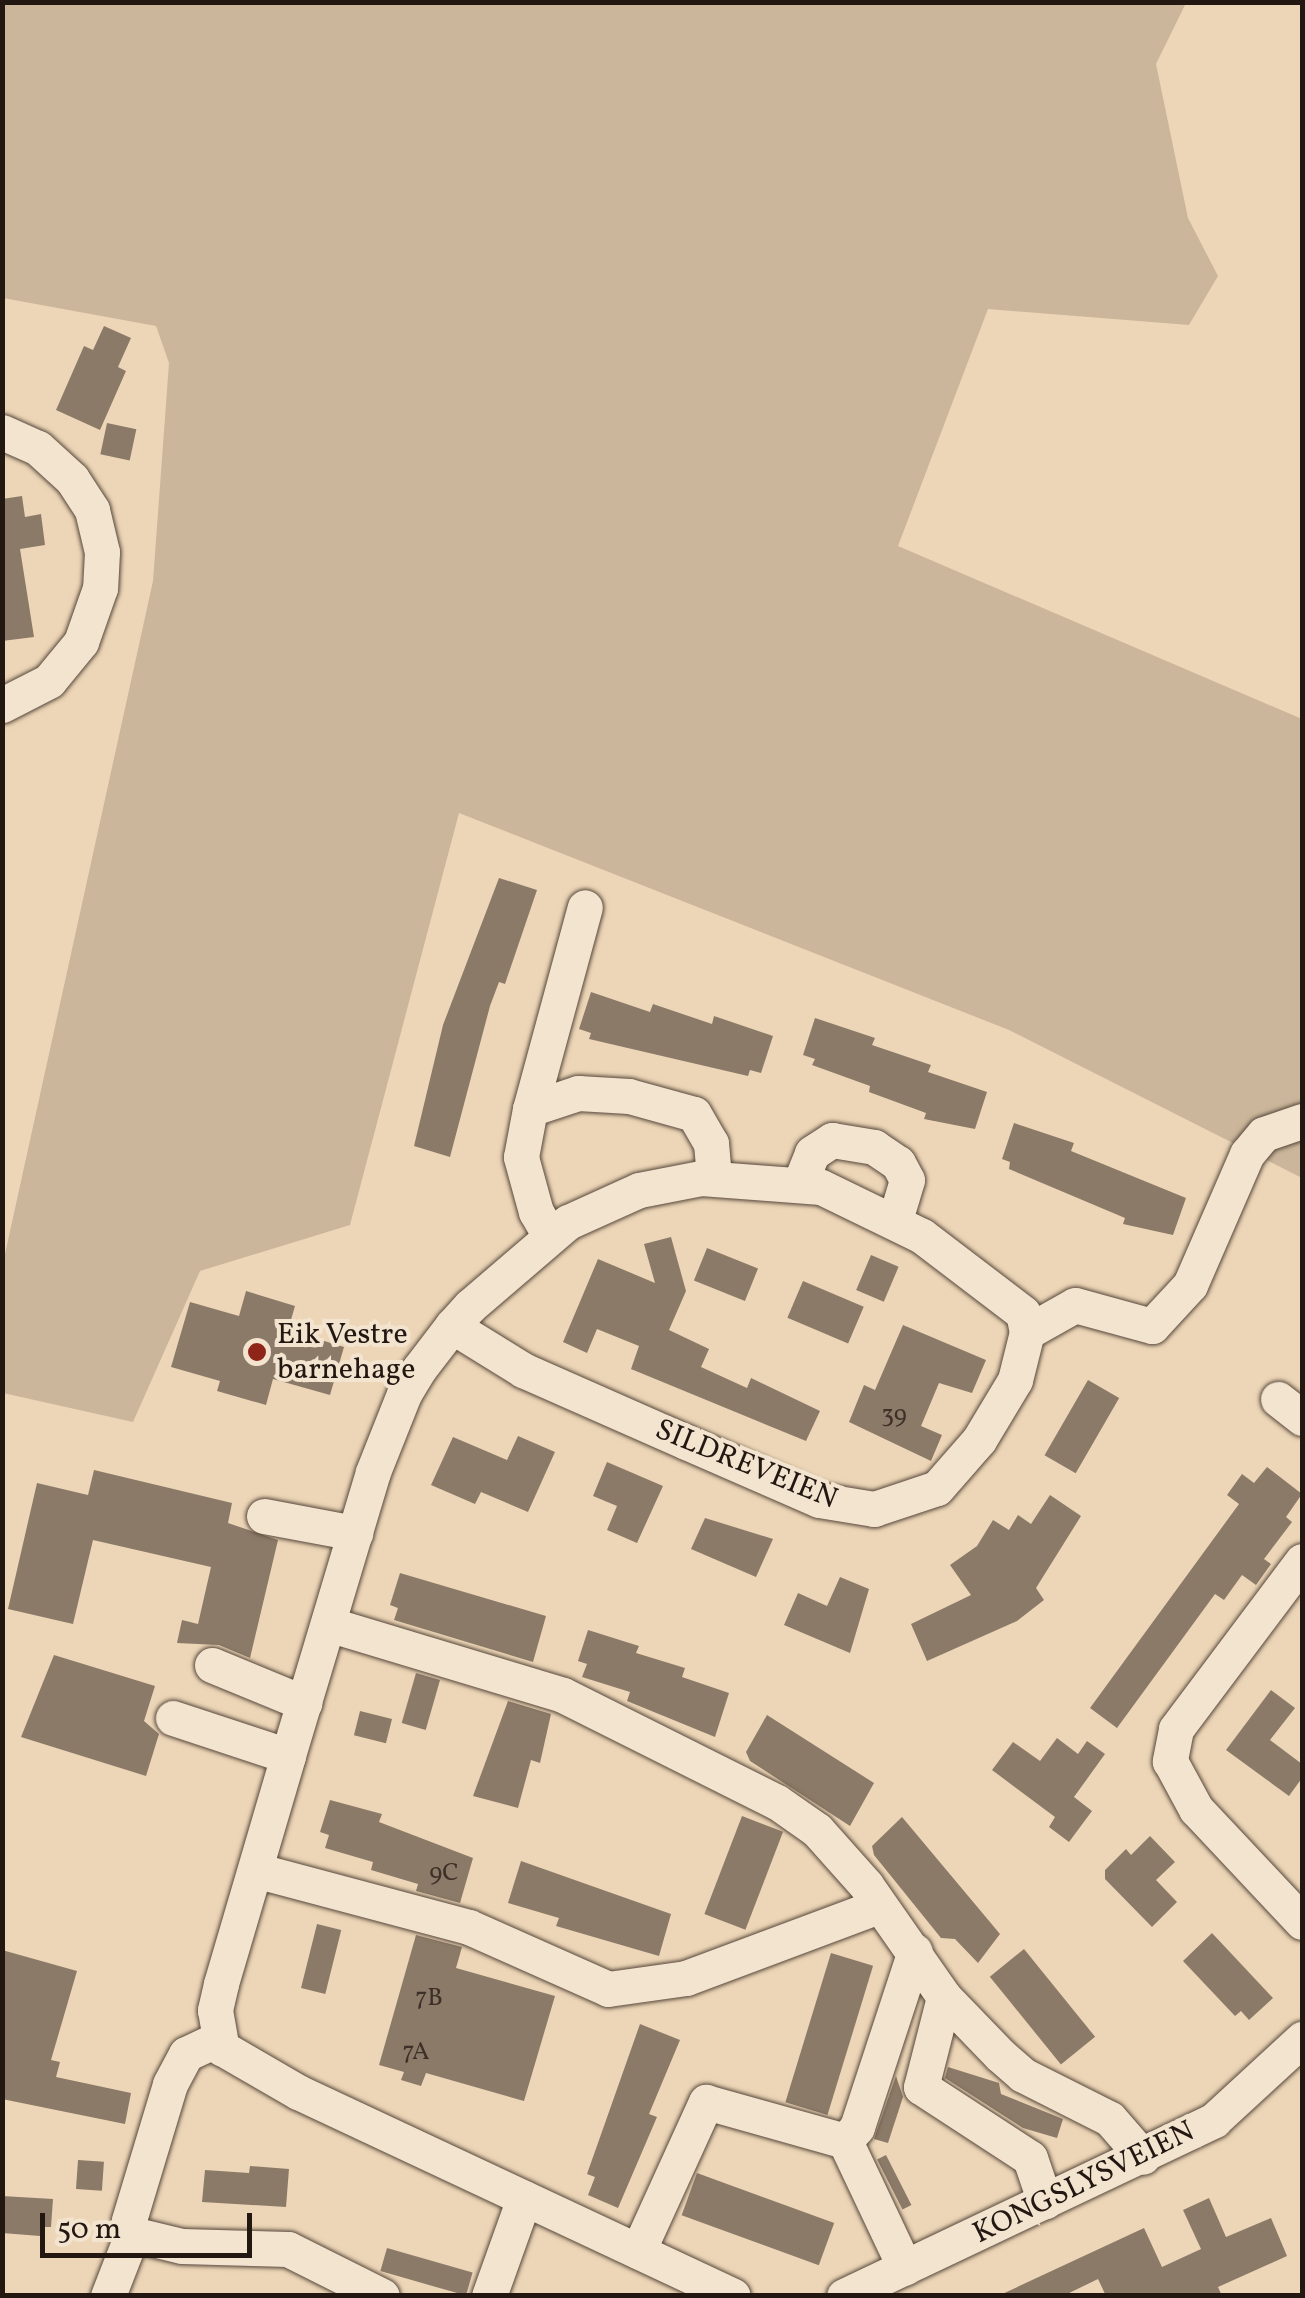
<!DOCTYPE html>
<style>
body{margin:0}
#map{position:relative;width:1305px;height:2298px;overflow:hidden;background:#edd6b7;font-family:Vollkorn,serif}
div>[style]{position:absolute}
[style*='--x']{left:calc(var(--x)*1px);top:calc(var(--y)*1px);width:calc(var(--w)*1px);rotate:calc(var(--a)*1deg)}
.green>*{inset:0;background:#cbb69b}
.building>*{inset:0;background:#8c7a68;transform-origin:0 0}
.roads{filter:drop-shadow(0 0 2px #56473b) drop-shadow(0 0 2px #56473b)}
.minor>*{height:35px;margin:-17.5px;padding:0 17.5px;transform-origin:17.5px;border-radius:17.5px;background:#f3e4d0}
.dots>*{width:28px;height:28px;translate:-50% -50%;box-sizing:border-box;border:5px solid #f3e4d0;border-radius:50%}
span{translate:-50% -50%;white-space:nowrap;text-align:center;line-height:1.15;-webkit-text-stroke:8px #f3e4d0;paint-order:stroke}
.number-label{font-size:25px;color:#3d3028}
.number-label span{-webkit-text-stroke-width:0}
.poi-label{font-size:30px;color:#231712}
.left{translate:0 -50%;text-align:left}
.street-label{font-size:30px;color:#231712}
.frame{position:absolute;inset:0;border:5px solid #231712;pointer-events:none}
.scale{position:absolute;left:40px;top:2213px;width:212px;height:45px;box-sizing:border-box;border:5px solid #231712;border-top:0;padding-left:12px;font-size:30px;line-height:35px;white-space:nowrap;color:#231712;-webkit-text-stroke:8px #f3e4d0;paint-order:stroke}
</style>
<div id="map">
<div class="green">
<i style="clip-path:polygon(3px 3px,1186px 3px,1156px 64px,1188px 218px,1218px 276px,1189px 325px,988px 309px,898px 546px,1302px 719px,1302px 1178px,1009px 1030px,459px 813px,350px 1225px,200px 1271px,133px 1422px,3px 1393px,3px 1263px,153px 581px,169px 363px,156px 326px,3px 298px)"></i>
</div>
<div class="building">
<i style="clip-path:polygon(104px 326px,131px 338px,118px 367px,126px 371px,100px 430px,56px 410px,84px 346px,93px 350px)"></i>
<i style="left:107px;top:423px;width:30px;height:32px;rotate:12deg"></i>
<i style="clip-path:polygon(22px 496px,25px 517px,41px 514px,45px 545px,20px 549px,34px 637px,2px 641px,2px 499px)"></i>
<i style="clip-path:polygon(499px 878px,537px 890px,505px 984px,499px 982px,490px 1006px,450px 1157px,414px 1146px,443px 1025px)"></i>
<i style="clip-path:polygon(591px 992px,650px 1012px,653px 1004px,712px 1024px,714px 1016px,773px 1036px,761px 1073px,750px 1070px,748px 1076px,589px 1039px,591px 1033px,579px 1029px)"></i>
<i style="clip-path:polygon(815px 1018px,875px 1038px,872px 1045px,931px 1065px,928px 1072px,987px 1092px,975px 1129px,924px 1119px,926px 1113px,869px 1092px,870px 1086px,812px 1065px,815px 1059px,803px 1055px)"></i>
<i style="clip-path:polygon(1014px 1123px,1074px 1143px,1071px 1151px,1186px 1198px,1173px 1235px,1123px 1224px,1125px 1218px,1009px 1169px,1010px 1162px,1002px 1159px)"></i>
<i style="clip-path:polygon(671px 1237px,686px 1291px,669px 1330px,709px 1349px,701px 1367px,747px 1388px,751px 1378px,820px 1411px,806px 1441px,631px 1369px,639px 1346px,597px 1329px,587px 1353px,563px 1342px,598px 1259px,655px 1283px,644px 1244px)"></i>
<i style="left:707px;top:1248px;width:55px;height:35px;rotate:22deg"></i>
<i style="left:871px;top:1255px;width:30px;height:38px;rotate:23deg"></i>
<i style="left:803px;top:1281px;width:66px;height:40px;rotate:23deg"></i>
<i style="clip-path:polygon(246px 1291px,295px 1306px,288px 1330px,344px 1347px,330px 1395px,273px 1379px,266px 1405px,217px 1391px,220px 1381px,171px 1367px,190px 1302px,239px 1316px)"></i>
<i style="clip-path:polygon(903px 1325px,986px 1360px,972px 1393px,939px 1383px,921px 1426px,942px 1435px,931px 1461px,849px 1422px,864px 1385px,875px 1390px)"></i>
<i style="left:1088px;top:1380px;width:36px;height:87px;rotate:30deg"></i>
<i style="clip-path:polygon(518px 1436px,555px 1452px,528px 1512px,481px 1492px,475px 1504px,431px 1485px,453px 1437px,507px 1460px)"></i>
<i style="clip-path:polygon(607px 1462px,663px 1486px,637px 1543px,607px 1530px,617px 1506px,593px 1496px)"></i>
<i style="clip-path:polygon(1267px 1467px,1302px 1494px,1286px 1517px,1292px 1522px,1264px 1559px,1271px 1564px,1256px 1585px,1242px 1575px,1224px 1600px,1215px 1594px,1117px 1728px,1090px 1708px,1239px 1504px,1227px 1495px,1242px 1474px,1254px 1483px)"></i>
<i style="clip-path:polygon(94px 1470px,232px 1503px,228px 1523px,278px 1540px,250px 1658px,219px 1645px,177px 1643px,182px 1620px,198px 1624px,211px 1567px,93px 1540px,73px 1624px,8px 1609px,37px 1483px,88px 1495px)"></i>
<i style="clip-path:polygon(1050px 1495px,1081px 1516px,1036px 1588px,1044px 1600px,1017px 1621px,927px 1661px,911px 1624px,971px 1595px,950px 1565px,977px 1546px,993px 1520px,1009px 1530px,1018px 1515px,1031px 1524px)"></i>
<i style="clip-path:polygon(705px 1518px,773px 1539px,756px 1577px,691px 1549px)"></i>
<i style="clip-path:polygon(400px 1573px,546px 1616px,533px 1662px,394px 1620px,398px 1608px,390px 1605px)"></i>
<i style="clip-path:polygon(840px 1577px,869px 1589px,850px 1653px,784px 1625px,798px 1593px,827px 1606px)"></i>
<i style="clip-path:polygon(588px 1630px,639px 1646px,636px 1653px,685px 1668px,682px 1677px,729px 1693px,715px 1737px,627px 1701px,630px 1692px,582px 1677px,587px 1664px,578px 1661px)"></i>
<i style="clip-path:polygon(54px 1655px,155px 1686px,144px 1721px,159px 1734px,146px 1776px,21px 1737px)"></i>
<i style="left:416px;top:1673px;width:25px;height:52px;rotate:16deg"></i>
<i style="clip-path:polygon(1271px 1690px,1295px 1708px,1270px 1740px,1302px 1764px,1302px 1778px,1289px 1796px,1226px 1750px)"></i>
<i style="clip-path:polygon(508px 1701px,551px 1714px,540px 1763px,531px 1760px,518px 1808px,473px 1796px)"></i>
<i style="left:360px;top:1711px;width:33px;height:25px;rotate:14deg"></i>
<i style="clip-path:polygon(767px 1715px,874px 1783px,850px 1826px,750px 1761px,746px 1752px)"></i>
<i style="clip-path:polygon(1057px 1738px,1078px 1754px,1087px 1741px,1105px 1754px,1074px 1797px,1092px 1811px,1069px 1842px,1049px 1827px,1055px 1817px,992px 1770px,1013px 1742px,1040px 1761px)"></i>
<i style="clip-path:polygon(330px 1800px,382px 1814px,379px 1822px,473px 1858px,460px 1903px,416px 1891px,418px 1884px,371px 1870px,373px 1862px,325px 1848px,329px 1835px,320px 1832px)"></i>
<i style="left:742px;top:1816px;width:44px;height:105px;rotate:21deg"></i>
<i style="clip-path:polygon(902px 1817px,1000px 1934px,978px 1963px,955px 1939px,941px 1938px,874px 1855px,872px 1846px)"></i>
<i style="clip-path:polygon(1150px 1836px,1175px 1862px,1156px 1880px,1177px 1902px,1152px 1927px,1105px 1879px,1105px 1870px,1126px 1849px,1131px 1855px)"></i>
<i style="clip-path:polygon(521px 1861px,671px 1914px,659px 1956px,556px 1926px,559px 1918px,508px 1903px)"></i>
<i style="left:317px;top:1924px;width:25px;height:66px;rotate:14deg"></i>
<i style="clip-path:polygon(1212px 1933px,1273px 1998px,1249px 2020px,1241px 2011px,1235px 2016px,1183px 1961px)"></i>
<i style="clip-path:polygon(416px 1935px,462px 1947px,456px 1968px,555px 1996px,524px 2101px,426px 2073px,421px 2086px,401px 2080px,404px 2072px,379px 2065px)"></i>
<i style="left:1024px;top:1949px;width:113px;height:44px;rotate:51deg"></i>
<i style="clip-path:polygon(2px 1950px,77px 1971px,51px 2060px,60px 2062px,56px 2077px,131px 2093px,125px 2124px,2px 2099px)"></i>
<i style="left:831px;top:1953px;width:44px;height:156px;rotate:17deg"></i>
<i style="clip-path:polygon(640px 2024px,680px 2040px,649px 2114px,657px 2117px,618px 2208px,588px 2195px,595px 2177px,587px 2174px)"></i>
<i style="clip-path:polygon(948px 2067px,999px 2083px,1001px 2094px,1063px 2119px,1057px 2138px,1023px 2128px,945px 2078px)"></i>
<i style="clip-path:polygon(896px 2076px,903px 2097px,888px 2143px,874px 2139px)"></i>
<i style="left:886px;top:2155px;width:56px;height:10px;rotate:63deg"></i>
<i style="left:78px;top:2160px;width:26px;height:29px;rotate:4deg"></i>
<i style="clip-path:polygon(250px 2166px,289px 2169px,286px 2207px,202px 2202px,205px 2170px,249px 2173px)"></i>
<i style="left:697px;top:2173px;width:146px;height:45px;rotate:20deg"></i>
<i style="clip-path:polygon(2px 2196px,53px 2199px,51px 2227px,41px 2227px,40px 2236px,2px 2233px)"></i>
<i style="clip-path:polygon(1209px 2198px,1226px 2237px,1271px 2218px,1287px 2256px,1218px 2287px,1222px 2296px,1106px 2296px,1098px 2279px,1063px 2296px,998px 2296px,1144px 2228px,1162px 2267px,1201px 2249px,1183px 2210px)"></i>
<i style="left:387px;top:2248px;width:89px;height:24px;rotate:16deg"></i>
</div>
<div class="roads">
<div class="minor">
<i style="--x:2;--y:432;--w:39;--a:24"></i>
<i style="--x:38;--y:448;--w:46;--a:42.4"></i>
<i style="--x:72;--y:479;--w:37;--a:57"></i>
<i style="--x:92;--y:510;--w:43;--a:76.6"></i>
<i style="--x:102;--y:552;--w:36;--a:93"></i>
<i style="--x:100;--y:588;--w:57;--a:109.4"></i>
<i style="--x:81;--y:642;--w:50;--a:129.4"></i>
<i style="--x:49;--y:681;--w:53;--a:152.9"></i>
<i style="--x:530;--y:1109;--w:209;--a:-74.8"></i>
<i style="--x:800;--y:1183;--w:32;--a:-68"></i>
<i style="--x:812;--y:1153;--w:24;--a:-33"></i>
<i style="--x:832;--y:1140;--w:43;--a:9.5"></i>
<i style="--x:874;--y:1147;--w:29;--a:34"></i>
<i style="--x:898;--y:1163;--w:19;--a:62"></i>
<i style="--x:907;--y:1180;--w:42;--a:106.7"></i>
<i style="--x:550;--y:1236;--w:28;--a:-120"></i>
<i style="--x:536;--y:1212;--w:57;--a:-105.3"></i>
<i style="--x:521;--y:1157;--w:49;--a:-79.4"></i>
<i style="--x:530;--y:1109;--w:51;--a:-18.4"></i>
<i style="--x:578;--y:1093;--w:51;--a:3.4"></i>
<i style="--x:629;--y:1096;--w:67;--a:15.5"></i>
<i style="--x:694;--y:1114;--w:34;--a:60"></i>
<i style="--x:711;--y:1143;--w:34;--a:85"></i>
<i style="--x:452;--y:1326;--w:84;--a:31.8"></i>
<i style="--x:523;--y:1370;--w:178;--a:23.8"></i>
<i style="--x:686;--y:1442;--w:145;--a:23.6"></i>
<i style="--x:819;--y:1500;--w:56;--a:9.3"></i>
<i style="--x:874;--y:1509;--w:66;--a:-18.4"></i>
<i style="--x:937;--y:1488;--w:64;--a:-48.8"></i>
<i style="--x:979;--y:1440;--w:70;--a:-59"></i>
<i style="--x:1015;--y:1380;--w:49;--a:-76"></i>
<i style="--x:1027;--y:1332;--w:19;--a:-102"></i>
<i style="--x:1023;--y:1313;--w:127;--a:-142.7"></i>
<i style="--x:922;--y:1236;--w:112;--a:-154.1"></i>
<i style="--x:821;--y:1187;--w:120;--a:-175.7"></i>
<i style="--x:701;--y:1178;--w:63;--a:169"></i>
<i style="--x:639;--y:1190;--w:78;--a:155.7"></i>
<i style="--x:568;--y:1222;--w:129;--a:139.4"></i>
<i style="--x:470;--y:1306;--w:27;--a:132"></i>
<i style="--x:452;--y:1326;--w:54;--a:127.5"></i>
<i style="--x:419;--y:1369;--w:29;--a:121"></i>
<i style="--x:404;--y:1394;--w:84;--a:111.7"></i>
<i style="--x:373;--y:1472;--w:296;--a:106.7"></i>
<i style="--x:288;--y:1756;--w:238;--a:106.4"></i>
<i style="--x:221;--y:1984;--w:27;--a:103"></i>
<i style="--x:215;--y:2010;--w:39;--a:80"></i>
<i style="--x:222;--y:2048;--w:88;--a:30.1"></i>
<i style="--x:298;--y:2092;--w:480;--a:25.1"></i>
<i style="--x:1027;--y:1332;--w:55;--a:-29.4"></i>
<i style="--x:1075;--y:1305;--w:80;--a:15.3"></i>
<i style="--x:1152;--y:1326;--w:56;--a:-47.2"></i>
<i style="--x:1190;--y:1285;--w:143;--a:-66.5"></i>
<i style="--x:1247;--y:1154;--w:26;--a:-50"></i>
<i style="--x:1264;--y:1134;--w:40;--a:-18.9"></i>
<i style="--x:1278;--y:1399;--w:31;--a:38"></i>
<i style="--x:264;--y:1516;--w:93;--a:10.6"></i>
<i style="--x:1302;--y:1561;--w:210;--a:126.9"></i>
<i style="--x:1176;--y:1729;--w:33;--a:101"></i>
<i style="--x:1170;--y:1761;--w:55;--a:61.6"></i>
<i style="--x:1196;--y:1809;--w:155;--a:46.8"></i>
<i style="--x:328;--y:1624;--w:245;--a:16.8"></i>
<i style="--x:563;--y:1695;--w:239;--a:26.6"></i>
<i style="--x:777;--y:1802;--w:49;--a:35"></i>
<i style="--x:817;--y:1830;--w:74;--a:48.3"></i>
<i style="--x:866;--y:1885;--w:136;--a:55.1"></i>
<i style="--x:944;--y:1997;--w:81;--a:46"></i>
<i style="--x:1000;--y:2055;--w:30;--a:41"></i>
<i style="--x:1023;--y:2075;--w:97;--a:26.8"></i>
<i style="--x:1110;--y:2119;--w:50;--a:49"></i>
<i style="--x:212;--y:1665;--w:100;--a:22.4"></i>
<i style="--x:173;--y:1718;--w:121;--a:18.3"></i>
<i style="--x:255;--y:1870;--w:221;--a:14.9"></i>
<i style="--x:469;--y:1927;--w:152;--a:24"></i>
<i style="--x:608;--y:1989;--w:79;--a:-8"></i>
<i style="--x:686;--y:1978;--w:206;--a:-20.5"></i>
<i style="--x:944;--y:1997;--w:93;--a:104.3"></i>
<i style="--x:921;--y:2087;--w:130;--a:33.1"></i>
<i style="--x:1030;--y:2158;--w:46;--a:71.2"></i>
<i style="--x:845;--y:2141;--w:140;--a:64.7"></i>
<i style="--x:132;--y:2234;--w:51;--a:13.5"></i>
<i style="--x:182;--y:2246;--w:106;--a:1.6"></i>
<i style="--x:288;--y:2249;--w:105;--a:26.6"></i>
<i style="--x:638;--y:2251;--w:164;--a:-65.5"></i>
<i style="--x:706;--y:2102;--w:144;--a:15.7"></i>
<i style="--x:845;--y:2141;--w:18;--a:-49"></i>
<i style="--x:857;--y:2127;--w:185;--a:-71.8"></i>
<i style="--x:108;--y:2296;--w:66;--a:-68.8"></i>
<i style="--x:132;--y:2234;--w:14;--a:-102"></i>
<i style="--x:129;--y:2220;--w:142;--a:-73.2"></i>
<i style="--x:170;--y:2084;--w:34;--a:-62"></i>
<i style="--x:186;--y:2054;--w:35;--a:-25"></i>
<i style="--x:489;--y:2296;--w:104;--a:-70.3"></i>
<i style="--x:844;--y:2296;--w:410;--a:-25.4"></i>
<i style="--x:1214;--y:2120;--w:120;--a:-42.6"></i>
</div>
</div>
<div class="dots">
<i style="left:257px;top:1352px;background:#8f2418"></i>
</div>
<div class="number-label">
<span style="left:894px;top:1416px">39</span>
<span style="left:444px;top:1874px">9C</span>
<span style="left:429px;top:1999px">7B</span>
<span style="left:416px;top:2053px">7A</span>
</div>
<div class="poi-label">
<span class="left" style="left:277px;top:1352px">Eik Vestre<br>barnehage</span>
</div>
<div class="street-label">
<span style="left:746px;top:1465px;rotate:22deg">SILDREVEIEN</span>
<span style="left:1084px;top:2183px;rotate:-26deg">KONGSLYSVEIEN</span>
</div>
<div class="frame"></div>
<div class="scale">50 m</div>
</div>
